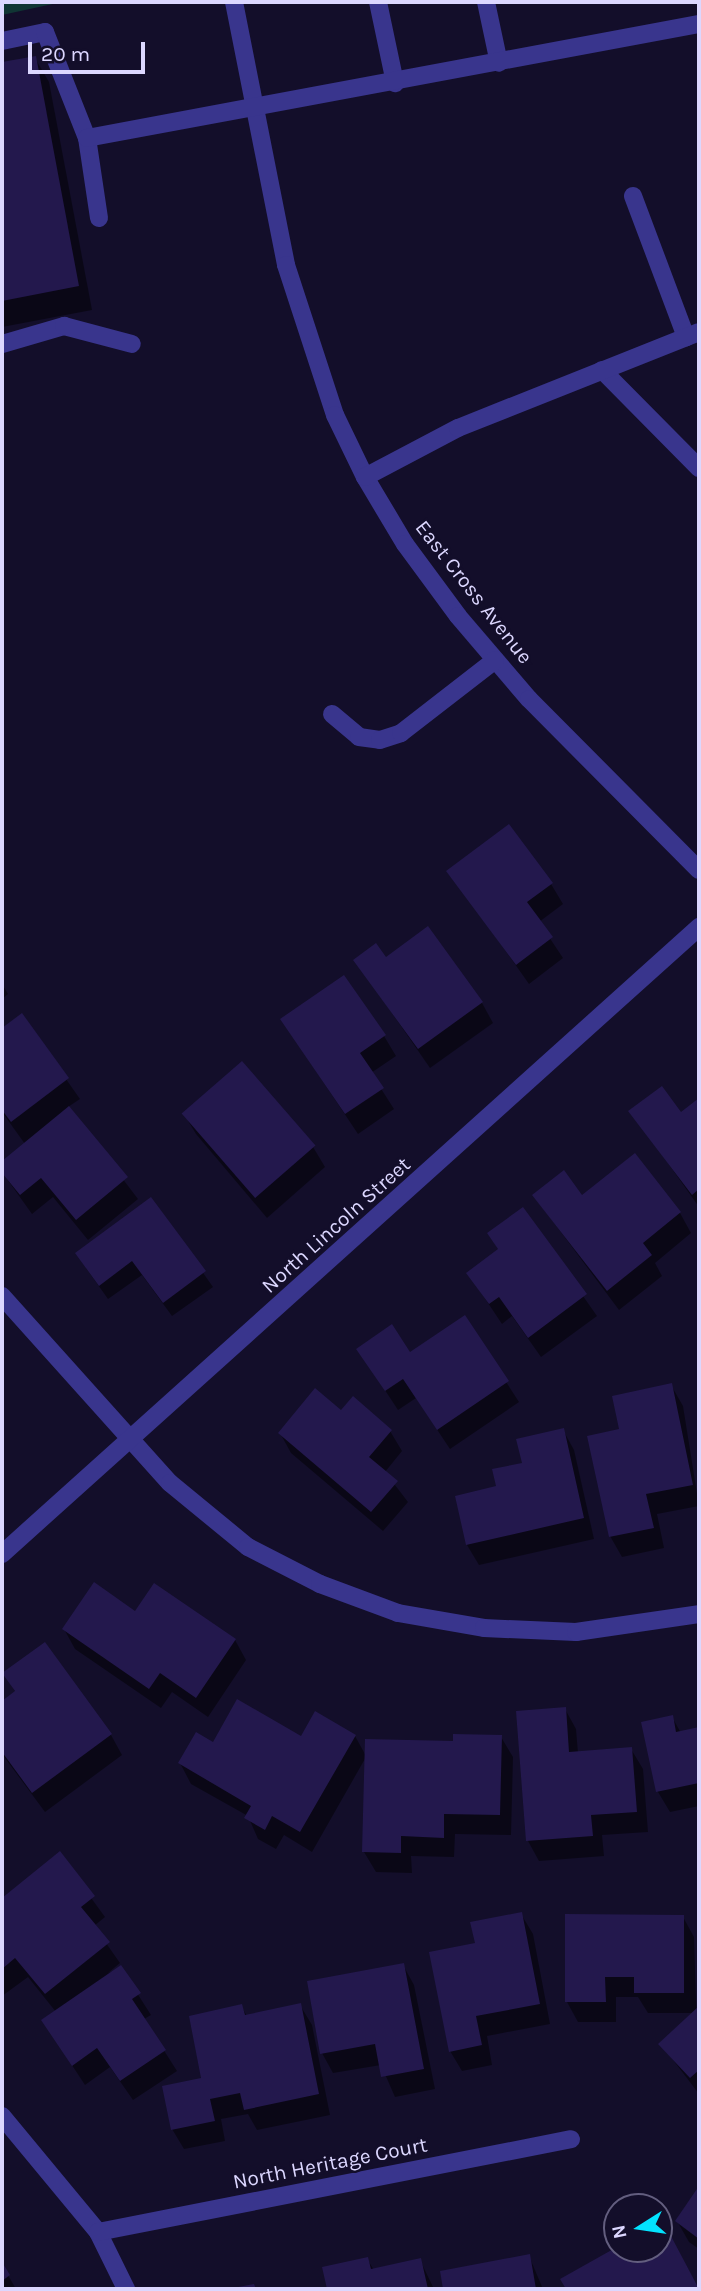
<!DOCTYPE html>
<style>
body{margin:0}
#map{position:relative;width:701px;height:2291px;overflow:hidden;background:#130e2a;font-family:Karla,sans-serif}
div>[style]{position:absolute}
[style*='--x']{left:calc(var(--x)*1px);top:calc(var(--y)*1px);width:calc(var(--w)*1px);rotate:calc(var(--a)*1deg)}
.green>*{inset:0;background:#103534}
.shadow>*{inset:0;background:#0007}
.building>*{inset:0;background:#23184d;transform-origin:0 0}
.minor>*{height:18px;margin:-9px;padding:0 9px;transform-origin:9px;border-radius:9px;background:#39358d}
span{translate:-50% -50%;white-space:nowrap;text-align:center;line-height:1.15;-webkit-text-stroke:5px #130e2a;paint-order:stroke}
.street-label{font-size:21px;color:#dcd7ff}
.frame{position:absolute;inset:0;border:4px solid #dcd7ff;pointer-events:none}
.north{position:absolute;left:603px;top:2193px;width:70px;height:70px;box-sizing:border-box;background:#130e2a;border:2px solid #635e7f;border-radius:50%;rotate:258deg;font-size:19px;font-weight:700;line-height:28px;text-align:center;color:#dcd7ff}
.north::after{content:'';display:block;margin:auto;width:24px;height:32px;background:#03e3ff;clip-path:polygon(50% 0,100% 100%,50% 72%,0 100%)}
.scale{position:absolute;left:28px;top:42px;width:117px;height:32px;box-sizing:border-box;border:4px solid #dcd7ff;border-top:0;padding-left:9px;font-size:21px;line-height:24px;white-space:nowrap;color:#dcd7ff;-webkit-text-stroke:5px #130e2a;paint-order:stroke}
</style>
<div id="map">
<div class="green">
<i style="clip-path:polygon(2px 2px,62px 2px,2px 15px)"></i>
</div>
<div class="shadow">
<i style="clip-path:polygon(35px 58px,49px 82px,92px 310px,2px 327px,2px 64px)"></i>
<i style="clip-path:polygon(449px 871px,551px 884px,563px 904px,539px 922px,563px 958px,529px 984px)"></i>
<i style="clip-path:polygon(386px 959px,482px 1003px,493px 1023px,430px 1068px,356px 961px)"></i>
<i style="clip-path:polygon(2px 984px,8px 994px,2px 999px)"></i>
<i style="clip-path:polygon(21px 1015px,80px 1099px,68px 1107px,138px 1199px,88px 1240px,53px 1197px,32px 1214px,2px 1172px,2px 1163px,25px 1144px,2px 1112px,2px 1030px)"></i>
<i style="clip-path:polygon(282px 1020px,384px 1036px,396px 1056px,371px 1073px,394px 1109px,358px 1134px)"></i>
<i style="clip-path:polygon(699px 1101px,699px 1207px,631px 1111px,681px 1114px)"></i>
<i style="clip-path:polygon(184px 1114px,313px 1147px,325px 1167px,267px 1218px,196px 1134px)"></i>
<i style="clip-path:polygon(534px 1196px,582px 1197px,680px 1213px,691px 1233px,655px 1263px,662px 1276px,619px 1310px)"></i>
<i style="clip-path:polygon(151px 1199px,213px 1287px,172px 1316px,142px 1275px,108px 1299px,86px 1268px)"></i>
<i style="clip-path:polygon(522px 1209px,597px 1316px,541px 1357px,512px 1316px,502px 1324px,468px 1273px,499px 1250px,489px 1234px)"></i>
<i style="clip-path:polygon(464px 1317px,519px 1402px,450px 1449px,416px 1398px,398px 1410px,358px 1349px,409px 1354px)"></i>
<i style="clip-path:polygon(671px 1385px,683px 1406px,699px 1506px,657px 1514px,664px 1548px,622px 1557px,610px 1536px,621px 1431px)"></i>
<i style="clip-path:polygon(341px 1413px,390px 1431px,402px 1451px,385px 1472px,408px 1502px,383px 1531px,291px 1453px,280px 1433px)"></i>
<i style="clip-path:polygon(563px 1430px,574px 1450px,594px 1539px,479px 1565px,467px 1545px,498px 1487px)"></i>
<i style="clip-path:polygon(136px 1613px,235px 1640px,246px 1660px,208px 1717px,172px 1692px,161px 1708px,75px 1649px,64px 1629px)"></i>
<i style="clip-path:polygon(5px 1674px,111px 1735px,122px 1755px,45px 1812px,2px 1754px,2px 1703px,16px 1693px)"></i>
<i style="clip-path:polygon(565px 1709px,576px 1729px,578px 1753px,631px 1749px,643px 1769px,648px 1832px,602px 1835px,604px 1856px,539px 1861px,528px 1841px)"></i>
<i style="clip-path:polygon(672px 1717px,681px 1733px,699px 1729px,699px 1806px,670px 1812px,658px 1792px,643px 1724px)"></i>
<i style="clip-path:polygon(355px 1736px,366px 1756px,501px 1737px,513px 1757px,511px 1835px,455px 1834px,454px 1857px,411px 1856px,412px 1873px,376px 1872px,364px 1852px,366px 1757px,312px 1852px,284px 1835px,276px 1849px,258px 1839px,248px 1816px,191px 1784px,180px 1763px,214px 1745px)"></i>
<i style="clip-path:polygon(59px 1854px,105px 1917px,94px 1926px,120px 1963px,108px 1973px,121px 1968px,151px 2015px,144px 2019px,177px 2071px,133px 2100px,110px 2067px,85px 2085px,43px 2021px,56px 2012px,28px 1977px,2px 1996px,2px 1900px)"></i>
<i style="clip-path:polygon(521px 1914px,533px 1934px,550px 2024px,487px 2036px,492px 2065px,462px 2071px,450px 2051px,477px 1944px)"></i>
<i style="clip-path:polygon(683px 1917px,694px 1937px,699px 2094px,661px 2044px,694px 2013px,648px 2013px,638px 1997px,616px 1997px,616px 2022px,578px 2022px,567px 2002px)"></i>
<i style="clip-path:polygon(403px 1965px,414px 1985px,435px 2089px,395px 2097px,381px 2065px,333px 2073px,322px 2053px)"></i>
<i style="clip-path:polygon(300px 2005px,312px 2025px,330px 2115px,257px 2130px,248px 2114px,221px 2119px,225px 2141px,184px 2149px,172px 2129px,241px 2006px,247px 2016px)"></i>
<i style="clip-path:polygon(699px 2189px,699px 2249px,689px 2242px,677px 2221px)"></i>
<i style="clip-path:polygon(663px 2224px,699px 2289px,568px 2289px,563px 2280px,659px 2249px)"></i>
<i style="clip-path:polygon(529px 2256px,543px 2289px,445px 2289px,442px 2272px)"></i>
<i style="clip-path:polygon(367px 2259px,374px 2270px,420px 2260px,434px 2289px,329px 2289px,324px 2268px)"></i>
<i style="clip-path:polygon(2px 2265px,16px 2289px,2px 2289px)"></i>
</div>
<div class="building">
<i style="clip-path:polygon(36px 56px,79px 286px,2px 301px,2px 62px)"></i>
<i style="clip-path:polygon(509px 824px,553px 883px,527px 902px,553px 937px,516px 965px,446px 871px)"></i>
<i style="clip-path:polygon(428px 926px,483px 1002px,418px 1049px,353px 960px,376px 943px,386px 957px)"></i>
<i style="clip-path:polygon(344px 975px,386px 1035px,360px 1053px,384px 1088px,345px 1114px,280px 1019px)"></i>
<i style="clip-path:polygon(22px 1013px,69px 1078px,11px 1122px,2px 1110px,2px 1028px)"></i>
<i style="left:242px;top:1061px;width:112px;height:80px;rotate:49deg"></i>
<i style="clip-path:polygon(662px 1086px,681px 1112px,699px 1098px,699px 1189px,692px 1195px,628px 1111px)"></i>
<i style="clip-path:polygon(69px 1106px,128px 1177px,76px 1220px,41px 1178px,20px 1195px,2px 1173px,2px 1161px)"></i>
<i style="clip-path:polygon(635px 1153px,681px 1212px,643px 1243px,652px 1255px,607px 1291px,532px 1195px,564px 1170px,582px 1195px)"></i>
<i style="clip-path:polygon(151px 1197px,206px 1271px,163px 1303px,132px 1261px,99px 1286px,75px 1253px)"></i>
<i style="clip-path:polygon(523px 1207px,587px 1294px,528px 1338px,499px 1297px,489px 1304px,466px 1273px,498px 1249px,487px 1233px)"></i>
<i style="clip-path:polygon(465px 1315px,509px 1381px,437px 1430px,403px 1379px,385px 1391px,356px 1349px,392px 1324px,410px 1352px)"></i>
<i style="clip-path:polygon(672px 1383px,693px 1485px,646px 1494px,654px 1528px,609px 1537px,587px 1436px,619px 1429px,612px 1396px)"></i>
<i style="clip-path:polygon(315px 1388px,341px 1410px,353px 1396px,392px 1430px,369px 1457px,398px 1481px,371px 1512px,278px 1433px)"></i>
<i style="clip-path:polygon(564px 1428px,584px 1518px,466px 1545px,455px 1496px,496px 1486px,492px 1469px,522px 1463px,516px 1439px)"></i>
<i style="clip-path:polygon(94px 1582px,135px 1611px,154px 1583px,236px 1639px,196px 1698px,160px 1673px,149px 1689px,62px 1629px)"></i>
<i style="clip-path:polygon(45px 1642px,112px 1734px,32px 1793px,2px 1752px,2px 1701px,15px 1691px,2px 1673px)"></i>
<i style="clip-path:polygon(237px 1699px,301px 1736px,315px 1711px,356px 1735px,300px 1832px,272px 1816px,265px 1830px,244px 1818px,251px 1806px,178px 1763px,196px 1732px,213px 1742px)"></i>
<i style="clip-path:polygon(566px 1707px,569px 1752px,632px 1747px,637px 1812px,591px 1815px,593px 1836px,526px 1841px,516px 1711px)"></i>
<i style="clip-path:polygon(673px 1715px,676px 1732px,699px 1727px,699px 1783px,656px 1792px,641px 1722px)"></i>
<i style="clip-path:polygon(453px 1734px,502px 1735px,500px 1815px,444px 1814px,444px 1838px,401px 1836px,401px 1853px,362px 1852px,365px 1739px,453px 1741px)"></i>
<i style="clip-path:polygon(60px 1851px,95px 1896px,81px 1907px,110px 1942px,45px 1994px,15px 1958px,2px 1969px,2px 1898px)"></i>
<i style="clip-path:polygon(522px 1912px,540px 2004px,476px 2016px,482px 2045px,449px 2052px,429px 1952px,475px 1943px,470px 1922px)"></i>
<i style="clip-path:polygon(565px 1914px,684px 1915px,684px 1993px,634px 1993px,634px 1977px,605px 1977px,606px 2002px,565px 2002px)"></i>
<i style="clip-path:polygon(404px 1963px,424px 2069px,381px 2077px,375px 2044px,320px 2054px,307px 1981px)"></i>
<i style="clip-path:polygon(121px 1965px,141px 1993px,132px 1999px,166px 2050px,120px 2081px,97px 2048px,72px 2066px,41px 2020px)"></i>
<i style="clip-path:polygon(301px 2003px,319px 2094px,244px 2110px,240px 2093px,210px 2099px,215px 2121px,171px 2130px,162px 2086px,201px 2078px,189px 2016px,242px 2004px,245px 2015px)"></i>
<i style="clip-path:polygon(699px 2006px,699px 2070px,690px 2078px,658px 2044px)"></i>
<i style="clip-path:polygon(699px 2186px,699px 2239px,675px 2221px)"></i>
<i style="clip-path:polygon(663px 2221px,699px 2289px,566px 2289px,560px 2279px,617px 2247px,659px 2249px,659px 2224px)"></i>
<i style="clip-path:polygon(530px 2254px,536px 2289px,443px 2289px,440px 2271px)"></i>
<i style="clip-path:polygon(368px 2257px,371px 2269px,421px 2258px,428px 2289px,327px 2289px,322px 2267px)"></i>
<i style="clip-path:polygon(2px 2262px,10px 2275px,2px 2281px)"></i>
<i style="clip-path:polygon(254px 2284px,256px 2289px,233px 2289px,233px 2288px)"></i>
</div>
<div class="minor">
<i style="--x:234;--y:2;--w:268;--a:78.8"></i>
<i style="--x:286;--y:265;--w:158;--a:71.9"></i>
<i style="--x:335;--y:415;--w:69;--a:64.2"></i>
<i style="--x:365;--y:477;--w:78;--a:59.2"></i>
<i style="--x:405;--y:544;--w:89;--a:53.6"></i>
<i style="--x:458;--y:616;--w:109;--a:49.5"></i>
<i style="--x:529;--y:699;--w:241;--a:45.2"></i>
<i style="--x:378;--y:2;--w:83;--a:78.1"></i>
<i style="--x:486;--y:2;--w:62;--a:78"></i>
<i style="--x:2;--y:41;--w:44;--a:-11.8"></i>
<i style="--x:45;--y:32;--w:114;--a:68.4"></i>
<i style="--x:633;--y:196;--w:151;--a:69.4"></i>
<i style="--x:99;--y:218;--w:81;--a:-98.5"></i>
<i style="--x:87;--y:138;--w:623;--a:-10.55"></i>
<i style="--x:2;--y:344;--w:65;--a:-16.2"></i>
<i style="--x:64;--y:326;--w:70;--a:14.8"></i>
<i style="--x:602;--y:370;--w:138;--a:45.3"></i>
<i style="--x:365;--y:477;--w:105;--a:-27.8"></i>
<i style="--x:458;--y:428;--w:259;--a:-21.7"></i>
<i style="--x:332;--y:714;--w:35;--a:40"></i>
<i style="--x:359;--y:737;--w:21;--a:8"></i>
<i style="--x:380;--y:740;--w:22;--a:-18"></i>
<i style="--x:401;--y:733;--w:119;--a:-37.8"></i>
<i style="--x:2;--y:1296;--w:251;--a:48.1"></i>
<i style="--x:170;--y:1483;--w:101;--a:39.4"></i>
<i style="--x:248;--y:1547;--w:81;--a:27.2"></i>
<i style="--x:320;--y:1584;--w:83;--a:20.4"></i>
<i style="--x:398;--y:1613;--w:87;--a:9.9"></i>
<i style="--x:484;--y:1628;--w:92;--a:2.5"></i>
<i style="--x:576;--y:1632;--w:124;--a:-8.3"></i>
<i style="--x:2;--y:1554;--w:938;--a:-41.97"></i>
<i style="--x:2;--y:2116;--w:151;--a:50.4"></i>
<i style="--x:98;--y:2232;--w:64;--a:63.8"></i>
<i style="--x:98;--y:2232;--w:482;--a:-11.1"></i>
</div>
<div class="street-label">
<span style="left:474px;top:592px;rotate:52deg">East Cross Avenue</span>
<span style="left:336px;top:1225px;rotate:-42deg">North Lincoln Street</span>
<span style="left:330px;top:2163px;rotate:-11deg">North Heritage Court</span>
</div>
<div class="frame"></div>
<div class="north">N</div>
<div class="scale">20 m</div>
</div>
